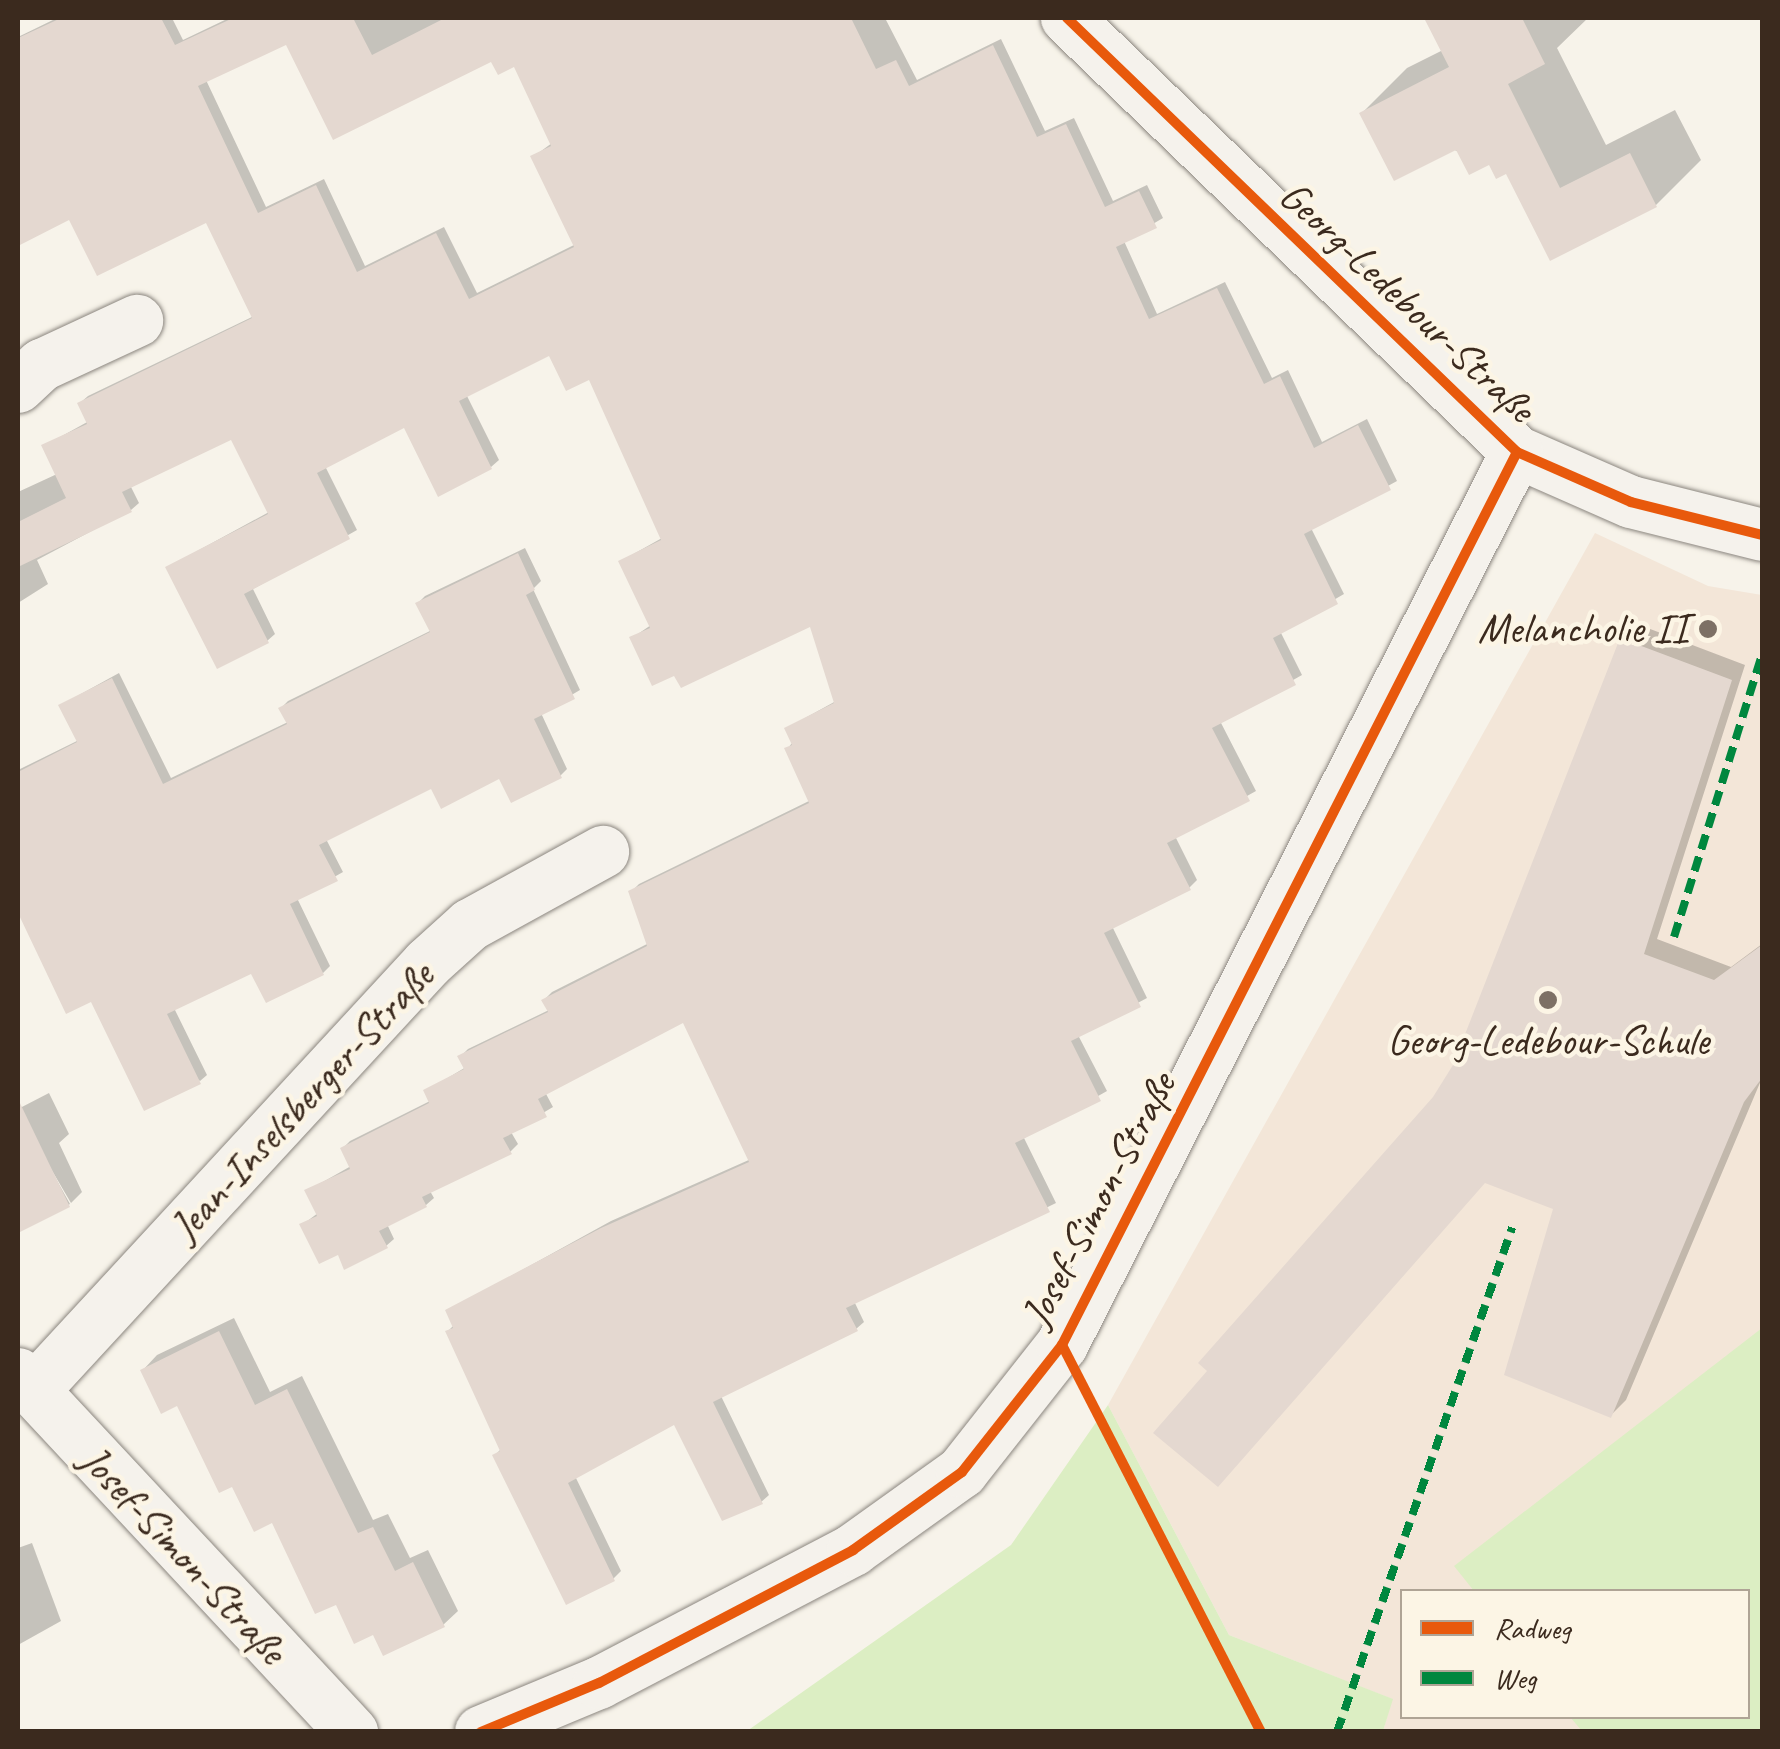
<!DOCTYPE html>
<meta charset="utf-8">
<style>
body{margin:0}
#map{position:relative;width:1780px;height:1749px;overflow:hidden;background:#f7f3ea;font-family:Caveat,sans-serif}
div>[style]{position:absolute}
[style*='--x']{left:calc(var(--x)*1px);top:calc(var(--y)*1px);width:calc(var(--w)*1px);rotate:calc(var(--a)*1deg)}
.built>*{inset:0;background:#f3e6d8}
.green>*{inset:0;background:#dceec3}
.shadow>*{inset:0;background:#0003}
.building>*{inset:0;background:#e4d8d0}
.roads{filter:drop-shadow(0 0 2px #8b867f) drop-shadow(0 0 2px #8b867f)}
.minor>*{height:52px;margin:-26px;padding:0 26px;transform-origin:26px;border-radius:26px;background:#f5f2ec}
.quiet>*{height:8px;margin-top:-4px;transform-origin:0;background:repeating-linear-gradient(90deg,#00873e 0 15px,transparent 0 23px)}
.cycleway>*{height:10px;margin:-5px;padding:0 5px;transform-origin:5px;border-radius:5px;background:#e8590c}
.dots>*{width:28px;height:28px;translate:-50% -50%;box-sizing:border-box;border:5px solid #fcf5e5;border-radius:50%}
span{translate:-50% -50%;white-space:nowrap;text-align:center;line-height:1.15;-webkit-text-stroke:9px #fcf5e5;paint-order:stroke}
.street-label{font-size:42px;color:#3b2a1e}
.poi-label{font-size:42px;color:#3b2a1e}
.right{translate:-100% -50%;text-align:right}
.frame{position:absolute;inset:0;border:20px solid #3b2a1e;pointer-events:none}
.legend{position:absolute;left:1400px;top:1589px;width:350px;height:130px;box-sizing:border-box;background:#fcf5e5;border:2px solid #afa495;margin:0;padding:12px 18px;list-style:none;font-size:30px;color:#3b2a1e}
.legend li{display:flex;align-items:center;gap:20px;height:50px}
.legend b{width:50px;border:2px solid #afa495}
</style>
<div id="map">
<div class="built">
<i style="clip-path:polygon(evenodd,1595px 533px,1708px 586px,1762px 595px,1762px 1731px,1383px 1731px,1392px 1699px,1229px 1635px,1108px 1405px,1595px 533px,1402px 1592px,1748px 1592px,1748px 1716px,1402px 1716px,1402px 1592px)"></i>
</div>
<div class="green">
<i style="clip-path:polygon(1762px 1328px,1762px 1731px,1582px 1731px,1570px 1717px,1748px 1716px,1748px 1592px,1474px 1591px,1454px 1566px)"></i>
<i style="clip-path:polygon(1108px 1405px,1229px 1635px,1393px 1699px,1383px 1731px,747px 1731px,1011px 1545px)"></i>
</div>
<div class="shadow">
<i style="clip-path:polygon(57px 18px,172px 18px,183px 40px,229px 18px,244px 18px,260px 50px,206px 80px,266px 207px,324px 179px,365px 266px,444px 227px,477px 293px,576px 244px,533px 157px,552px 143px,515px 63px,492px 59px,334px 136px,275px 18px,885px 18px,917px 80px,1001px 39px,1045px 131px,1074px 118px,1113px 201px,1147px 185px,1163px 218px,1124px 241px,1157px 314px,1225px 282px,1272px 378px,1288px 370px,1322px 442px,1367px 419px,1397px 481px,1311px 528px,1344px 594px,1280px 631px,1302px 675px,1220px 721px,1256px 791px,1175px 836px,1197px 880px,1189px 888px,1112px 926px,1147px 998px,1078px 1035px,1107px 1091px,1024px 1138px,1056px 1203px,854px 1301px,864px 1322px,856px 1329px,721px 1396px,769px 1495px,761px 1502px,675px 1421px,575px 1476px,621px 1571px,613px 1579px,495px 1455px,502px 1448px,448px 1331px,454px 1325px,448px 1311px,611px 1221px,751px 1159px,684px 1020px,545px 1092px,553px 1107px,511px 1132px,518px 1144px,510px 1152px,430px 1191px,434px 1198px,426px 1205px,387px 1224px,394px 1239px,386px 1246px,339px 1252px,302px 1225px,318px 1213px,307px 1191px,351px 1166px,343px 1148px,350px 1141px,430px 1101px,426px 1091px,466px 1067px,460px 1057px,468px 1049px,549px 1010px,544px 1000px,552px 992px,649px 943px,631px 892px,639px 884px,811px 800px,787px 749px,793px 742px,787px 728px,836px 701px,811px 623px,675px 672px,632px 638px,651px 625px,621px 561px,662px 538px,590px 376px,550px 353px,466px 394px,499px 460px,491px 467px,405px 425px,325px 466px,357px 530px,253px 589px,275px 634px,267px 641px,168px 567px,269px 512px,232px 437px,131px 487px,139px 503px,131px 510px,37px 560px,48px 584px,18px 603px,18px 492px,57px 474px,44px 446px,89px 421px,80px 403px,88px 396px,254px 316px,207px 220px,70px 216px,18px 243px,18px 37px)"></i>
<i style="clip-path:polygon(1426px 18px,1588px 18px,1557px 48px,1606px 145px,1675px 110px,1701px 160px,1656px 205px,1551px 258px,1507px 171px,1362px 113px,1407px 68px,1443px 50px)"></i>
<i style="clip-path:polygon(525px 548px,541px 581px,533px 589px,580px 690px,541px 713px,567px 769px,560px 776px,501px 776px,432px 786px,326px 839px,343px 872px,297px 898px,330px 966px,323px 973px,252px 970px,174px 1008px,207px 1075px,200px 1081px,92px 998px,67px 1011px,18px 908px,18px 770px,79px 740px,61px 705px,119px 673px,171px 778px,288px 722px,281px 708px,288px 701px,432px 630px,418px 603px,425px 596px)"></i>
<i style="clip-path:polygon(1637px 624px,1745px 665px,1657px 939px,1731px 967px,1762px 944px,1762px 1078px,1626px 1400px,1611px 1415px,1556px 1207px,1435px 1099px,1455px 1066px,1622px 639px)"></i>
<i style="clip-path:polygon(49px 1093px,69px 1134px,59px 1143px,82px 1192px,71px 1203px,37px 1145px,70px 1204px,18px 1231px,18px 1109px)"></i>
<i style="clip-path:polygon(234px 1318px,270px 1392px,302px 1376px,373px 1520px,388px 1514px,410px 1558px,428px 1550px,458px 1611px,443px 1625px,375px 1632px,337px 1601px,273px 1520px,233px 1484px,178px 1403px,143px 1370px,157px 1355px)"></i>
<i style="clip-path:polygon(32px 1543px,61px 1621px,18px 1645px,18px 1548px)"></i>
</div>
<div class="building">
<i style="clip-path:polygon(evenodd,61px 18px,161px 18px,175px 45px,233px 18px,353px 18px,372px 55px,445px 18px,851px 18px,876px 69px,896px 60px,909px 86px,993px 45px,1037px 137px,1066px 124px,1105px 207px,1139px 191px,1157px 228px,1116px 247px,1149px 319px,1217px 288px,1264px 384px,1280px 376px,1314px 448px,1358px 425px,1391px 490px,1304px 534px,1338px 604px,1273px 638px,1296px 685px,1212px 728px,1250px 801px,1167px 843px,1191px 890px,1104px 933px,1141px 1007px,1071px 1041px,1101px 1101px,1015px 1143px,1050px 1212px,846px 1308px,858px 1331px,713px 1402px,763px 1504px,722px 1521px,674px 1425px,568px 1483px,615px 1581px,566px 1605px,492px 1455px,500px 1451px,445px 1331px,453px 1328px,445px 1310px,601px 1228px,749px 1162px,683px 1023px,538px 1099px,547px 1117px,503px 1138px,512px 1154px,422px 1197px,427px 1207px,379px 1231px,388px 1248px,344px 1270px,338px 1255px,319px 1264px,299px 1224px,317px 1216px,304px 1190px,350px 1169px,340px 1148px,429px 1103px,423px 1090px,464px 1069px,457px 1056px,548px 1012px,541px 1000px,647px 946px,628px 891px,809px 803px,784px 748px,792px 745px,784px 728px,834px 703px,810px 627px,681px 688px,674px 676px,652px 686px,629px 637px,650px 628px,618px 561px,661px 540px,589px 380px,566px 391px,549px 356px,459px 401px,492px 469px,438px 497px,404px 428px,317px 473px,350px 539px,244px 594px,269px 643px,217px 669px,165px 567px,268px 514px,231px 440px,122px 492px,132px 512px,18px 567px,18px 522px,66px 498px,41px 445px,87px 424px,77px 403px,252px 318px,206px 223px,97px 276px,69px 220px,18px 246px,18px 38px,61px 18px,286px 45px,333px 140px,491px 62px,498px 75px,514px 67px,551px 146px,530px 156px,574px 247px,469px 299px,436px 233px,357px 272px,316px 185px,258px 213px,198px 86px,286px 45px)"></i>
<i style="clip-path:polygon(1424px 18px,1522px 18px,1545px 64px,1508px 84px,1560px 188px,1630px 153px,1657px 207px,1550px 261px,1506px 174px,1496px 179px,1489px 165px,1469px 175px,1456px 150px,1394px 181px,1359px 113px,1449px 67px)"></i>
<i style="clip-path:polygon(518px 553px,535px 590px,526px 595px,575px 699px,534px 719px,562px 778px,511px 803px,499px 779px,441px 809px,431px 789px,319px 845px,338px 881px,290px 904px,324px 975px,266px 1003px,251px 974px,167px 1014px,201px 1084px,144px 1111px,91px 1002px,66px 1014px,18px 913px,18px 772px,77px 742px,58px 705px,112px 678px,163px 784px,287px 724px,278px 708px,430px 632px,415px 603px)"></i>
<i style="clip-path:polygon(1620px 638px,1732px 680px,1644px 954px,1714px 980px,1762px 945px,1762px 1078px,1744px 1102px,1611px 1418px,1504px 1375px,1553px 1209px,1485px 1183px,1218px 1487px,1153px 1433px,1207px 1371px,1198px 1363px,1433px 1097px,1453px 1065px)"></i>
<i style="clip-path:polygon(18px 1099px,70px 1207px,18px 1233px)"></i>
<i style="clip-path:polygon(219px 1331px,255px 1405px,287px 1389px,358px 1533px,373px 1527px,395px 1571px,413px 1562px,445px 1627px,383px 1656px,373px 1635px,354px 1644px,336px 1605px,315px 1614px,272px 1523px,254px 1532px,232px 1487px,219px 1493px,177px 1406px,161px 1414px,140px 1370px)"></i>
</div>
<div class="roads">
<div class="minor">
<i style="--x:1067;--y:18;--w:625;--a:43.96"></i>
<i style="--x:1517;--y:452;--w:124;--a:23.7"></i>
<i style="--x:1631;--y:502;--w:135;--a:14.1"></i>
<i style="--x:18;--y:387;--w:33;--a:-43"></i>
<i style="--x:42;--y:365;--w:105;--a:-24.9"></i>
<i style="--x:18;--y:1374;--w:490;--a:47"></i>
<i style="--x:33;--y:1391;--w:582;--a:-47.3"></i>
<i style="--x:428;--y:963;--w:57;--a:-42.1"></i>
<i style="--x:470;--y:925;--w:152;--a:-28.8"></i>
<i style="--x:481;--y:1732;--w:128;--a:-22.6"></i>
<i style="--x:599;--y:1683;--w:287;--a:-27.6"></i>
<i style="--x:853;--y:1550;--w:134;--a:-35.6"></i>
<i style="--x:962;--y:1472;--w:162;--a:-51.8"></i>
<i style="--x:1062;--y:1345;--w:1002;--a:-63"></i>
</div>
</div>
<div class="quiet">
<i style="--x:1674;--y:937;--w:295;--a:-72.7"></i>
<i style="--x:1337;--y:1732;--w:534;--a:-70.85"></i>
</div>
<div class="cycleway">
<i style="--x:1067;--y:18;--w:625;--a:43.96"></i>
<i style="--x:1517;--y:452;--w:124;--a:23.7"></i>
<i style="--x:1631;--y:502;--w:135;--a:14.1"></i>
<i style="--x:1062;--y:1345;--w:435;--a:62.8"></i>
<i style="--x:481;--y:1732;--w:128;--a:-22.6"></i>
<i style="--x:599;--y:1683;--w:287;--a:-27.6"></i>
<i style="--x:853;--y:1550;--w:134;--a:-35.6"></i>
<i style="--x:962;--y:1472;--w:162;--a:-51.8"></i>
<i style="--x:1062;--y:1345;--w:1002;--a:-63"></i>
</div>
<div class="dots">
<i style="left:1708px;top:629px;background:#7d7065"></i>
<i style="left:1548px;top:1000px;background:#7d7065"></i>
</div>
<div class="street-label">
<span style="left:1407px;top:302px;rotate:43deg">Georg-Ledebour-Straße</span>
<span style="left:302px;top:1102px;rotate:-47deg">Jean-Inselsberger-Straße</span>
<span style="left:1099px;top:1200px;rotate:-62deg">Josef-Simon-Straße</span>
<span style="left:183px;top:1555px;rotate:47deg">Josef-Simon-Straße</span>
</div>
<div class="poi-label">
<span class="right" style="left:1688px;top:629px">Melancholie II</span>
<span style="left:1548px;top:1041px">Georg-Ledebour-Schule</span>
</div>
<div class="frame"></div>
<ul class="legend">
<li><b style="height:12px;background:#e8590c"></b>Radweg</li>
<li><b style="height:12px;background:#00873e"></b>Weg</li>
</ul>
</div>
